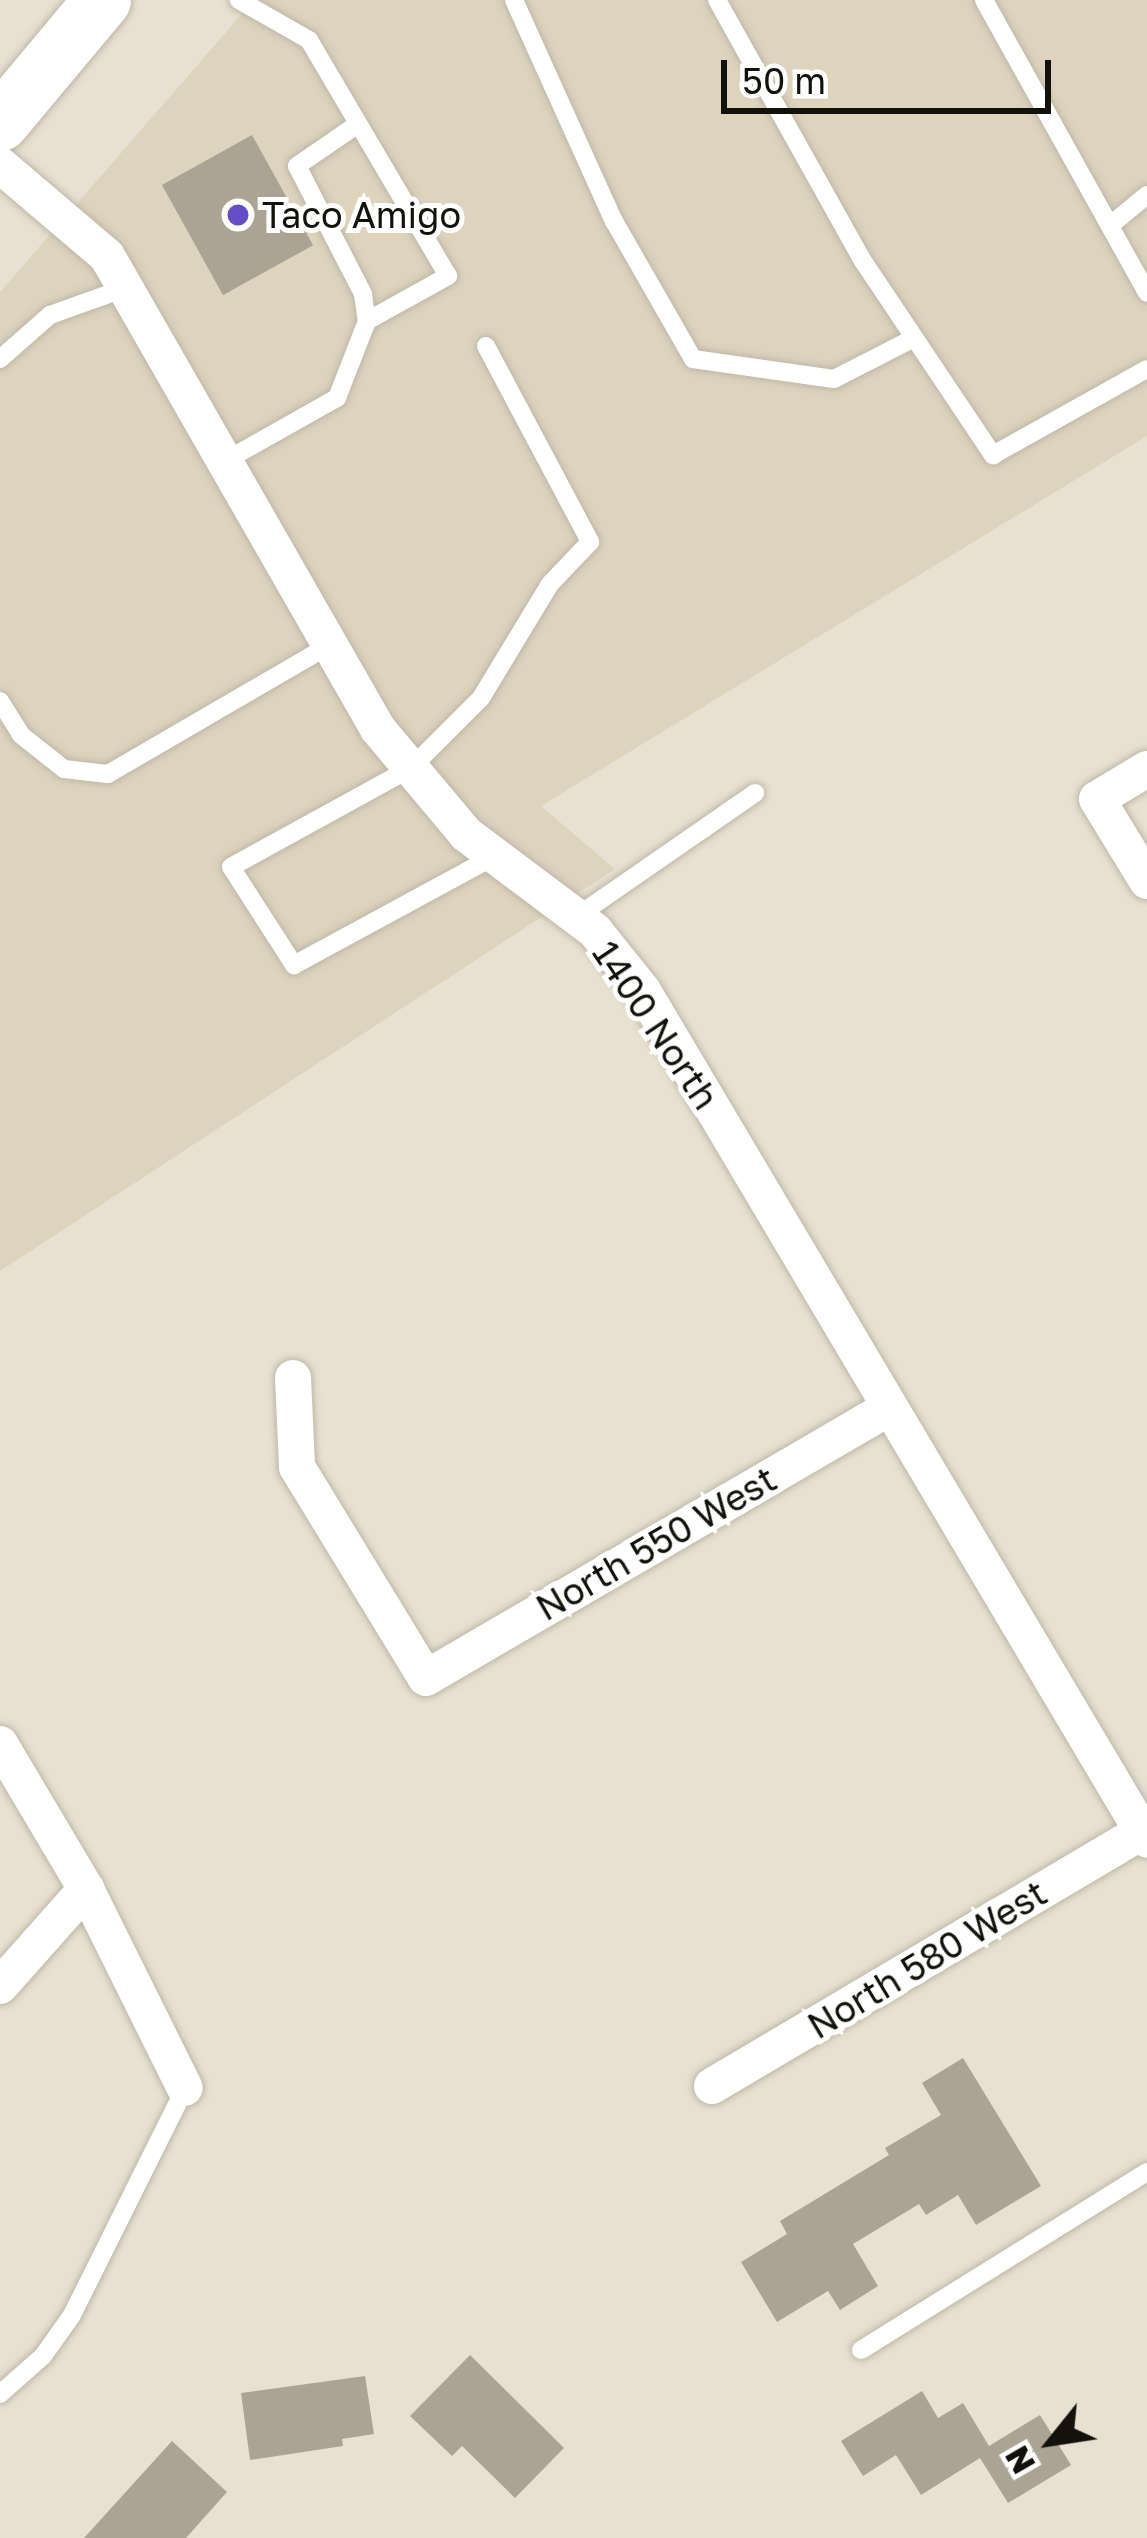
<!DOCTYPE html>
<style>
body{margin:0}
#map{position:relative;width:1147px;height:2538px;overflow:hidden;background:#e8e1d1;font-family:"Golos Text",sans-serif}
div>[style]{position:absolute}
[style*='--x']{left:calc(var(--x)*1px);top:calc(var(--y)*1px);width:calc(var(--w)*1px);rotate:calc(var(--a)*1deg)}
.built>*{inset:0;background:#ded3bd}
.building>*{inset:0;background:#aba495;transform-origin:0 0}
.roads{filter:drop-shadow(0 0 3px #bfb8a9) drop-shadow(0 0 3px #bfb8a9)}
.service>*{height:18px;margin:-9px;padding:0 9px;transform-origin:9px;border-radius:9px;background:#fff}
.minor>*{height:36px;margin:-18px;padding:0 18px;transform-origin:18px;border-radius:18px;background:#fff}
.primary>*{height:57px;margin:-28.5px;padding:0 28.5px;transform-origin:28.5px;border-radius:28.5px;background:#fff}
.dots>*{width:33px;height:33px;translate:-50% -50%;box-sizing:border-box;border:6px solid #fff;border-radius:50%}
span{translate:-50% -50%;white-space:nowrap;text-align:center;line-height:1.15;-webkit-text-stroke:10px #fff;paint-order:stroke}
.poi-label{font-size:36px;color:#13110c}
.left{translate:0 -50%;text-align:left}
.street-label{font-size:36px;color:#13110c}
.north{position:absolute;left:991px;top:2382px;width:120px;height:120px;-webkit-text-stroke:9px #fff;paint-order:stroke;rotate:240deg;font-size:33px;font-weight:700;line-height:48px;text-align:center;color:#13110c}
.north::after{content:'';display:block;margin:auto;width:42px;height:54px;background:#13110c;clip-path:polygon(50% 0,100% 100%,50% 72%,0 100%)}
.scale{position:absolute;left:721px;top:60px;width:330px;height:54px;box-sizing:border-box;border:6px solid #13110c;border-top:0;padding-left:15px;font-size:36px;line-height:42px;white-space:nowrap;color:#13110c;-webkit-text-stroke:9px #fff;paint-order:stroke}
</style>
<div id="map">
<div class="built">
<i style="clip-path:polygon(254px 0,1147px 0,1147px 436px,541px 806px,615px 869px,0 1271px,0 292px)"></i>
</div>
<div class="building">
<i style="left:252px;top:135px;width:126px;height:103px;rotate:61deg"></i>
<i style="clip-path:polygon(963px 2058px,1041px 2186px,976px 2225px,958px 2195px,926px 2215px,919px 2204px,853px 2244px,878px 2286px,840px 2310px,828px 2291px,777px 2322px,741px 2262px,787px 2234px,780px 2221px,889px 2155px,885px 2148px,941px 2115px,922px 2083px)"></i>
<i style="clip-path:polygon(470px 2355px,564px 2448px,515px 2498px,462px 2446px,452px 2456px,410px 2416px)"></i>
<i style="clip-path:polygon(365px 2376px,374px 2434px,342px 2439px,343px 2446px,250px 2460px,241px 2393px)"></i>
<i style="clip-path:polygon(922px 2391px,938px 2418px,963px 2403px,989px 2446px,1040px 2415px,1071px 2465px,1008px 2503px,980px 2458px,921px 2495px,896px 2455px,863px 2476px,841px 2441px)"></i>
<i style="clip-path:polygon(172px 2441px,227px 2492px,186px 2538px,84px 2538px)"></i>
</div>
<div class="roads">
<div class="service">
<i style="--x:514;--y:0;--w:243;--a:65.7"></i>
<i style="--x:614;--y:221;--w:159;--a:60.2"></i>
<i style="--x:693;--y:359;--w:142;--a:8.1"></i>
<i style="--x:834;--y:379;--w:90;--a:-27.1"></i>
<i style="--x:717;--y:0;--w:299;--a:60.8"></i>
<i style="--x:863;--y:261;--w:234;--a:56.2"></i>
<i style="--x:993;--y:455;--w:176;--a:-29.2"></i>
<i style="--x:984;--y:0;--w:335;--a:60.9"></i>
<i style="--x:358;--y:124;--w:74;--a:145.5"></i>
<i style="--x:297;--y:166;--w:144;--a:62.7"></i>
<i style="--x:363;--y:294;--w:27;--a:82"></i>
<i style="--x:1113;--y:223;--w:44;--a:-39.5"></i>
<i style="--x:486;--y:346;--w:222;--a:62"></i>
<i style="--x:590;--y:542;--w:58;--a:133.6"></i>
<i style="--x:550;--y:584;--w:133;--a:121.2"></i>
<i style="--x:481;--y:698;--w:99;--a:135"></i>
<i style="--x:411;--y:768;--w:205;--a:151.2"></i>
<i style="--x:231;--y:867;--w:117;--a:57.3"></i>
<i style="--x:294;--y:965;--w:229;--a:-28.5"></i>
<i style="--x:0;--y:359;--w:67;--a:-41.3"></i>
<i style="--x:50;--y:315;--w:81;--a:-19.6"></i>
<i style="--x:225;--y:461;--w:129;--a:-29.4"></i>
<i style="--x:337;--y:398;--w:83;--a:-68.7"></i>
<i style="--x:367;--y:321;--w:93;--a:-29.1"></i>
<i style="--x:448;--y:276;--w:274;--a:-120.5"></i>
<i style="--x:309;--y:40;--w:81;--a:-150.3"></i>
<i style="--x:0;--y:701;--w:40;--a:58"></i>
<i style="--x:21;--y:735;--w:55;--a:38.3"></i>
<i style="--x:64;--y:769;--w:44;--a:6.5"></i>
<i style="--x:108;--y:774;--w:257;--a:-30.2"></i>
<i style="--x:576;--y:917;--w:218;--a:-34.7"></i>
<i style="--x:861;--y:2350;--w:337;--a:-31.9"></i>
<i style="--x:0;--y:2394;--w:57;--a:-41.5"></i>
<i style="--x:43;--y:2356;--w:50;--a:-54.7"></i>
<i style="--x:72;--y:2315;--w:254;--a:-63.5"></i>
</div>
<div class="minor">
<i style="--x:0;--y:165;--w:140;--a:40.4"></i>
<i style="--x:107;--y:256;--w:545;--a:60.19"></i>
<i style="--x:378;--y:729;--w:137;--a:50"></i>
<i style="--x:466;--y:834;--w:161;--a:36.9"></i>
<i style="--x:595;--y:931;--w:77;--a:51.3"></i>
<i style="--x:643;--y:991;--w:987;--a:59.3"></i>
<i style="--x:1147;--y:769;--w:58;--a:149"></i>
<i style="--x:1097;--y:799;--w:96;--a:58.6"></i>
<i style="--x:293;--y:1378;--w:89;--a:87.4"></i>
<i style="--x:297;--y:1467;--w:247;--a:58.6"></i>
<i style="--x:426;--y:1678;--w:534;--a:-30.26"></i>
<i style="--x:0;--y:1744;--w:169;--a:59.3"></i>
<i style="--x:86;--y:1889;--w:222;--a:63.6"></i>
<i style="--x:0;--y:1986;--w:130;--a:-48.4"></i>
<i style="--x:712;--y:2086;--w:499;--a:-30.6"></i>
</div>
<div class="primary">
<i style="--x:0;--y:122;--w:159;--a:-50.1"></i>
</div>
</div>
<div class="dots">
<i style="left:238px;top:215px;background:#644dc6"></i>
</div>
<div class="poi-label">
<span class="left" style="left:262px;top:215px">Taco Amigo</span>
</div>
<div class="street-label">
<span style="left:656px;top:1025px;rotate:56deg">1400 North</span>
<span style="left:656px;top:1543px;rotate:-30deg">North 550 West</span>
<span style="left:927px;top:1959px;rotate:-31deg">North 580 West</span>
</div>
<div class="north">N</div>
<div class="scale">50 m</div>
</div>
